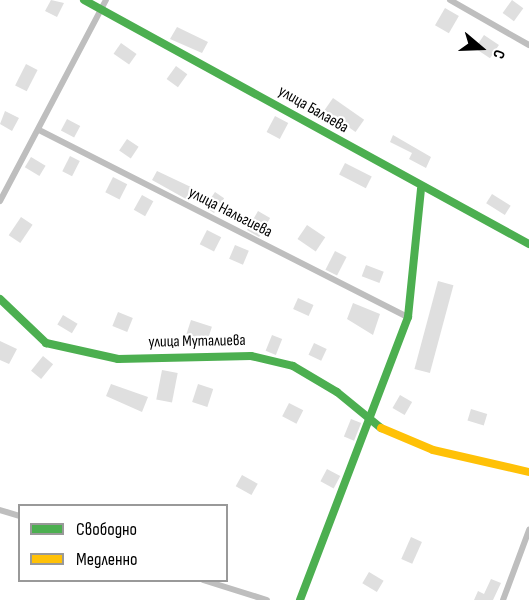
<!DOCTYPE html>
<meta charset="utf-8">
<style>
body{margin:0}
#map{position:relative;width:529px;height:600px;overflow:hidden;background:#fff;font-family:"Sofia Sans Condensed",sans-serif}
div>[style]{position:absolute}
[style*='--x']{left:calc(var(--x)*1px);top:calc(var(--y)*1px);width:calc(var(--w)*1px);rotate:calc(var(--a)*1deg)}
.building>*{inset:0;background:#dfdfdf;transform-origin:0 0}
.street>*{height:6px;margin:-3px;padding:0 3px;transform-origin:3px;border-radius:3px;background:#bebebe}
.fast>*{height:8px;margin:-4px;padding:0 4px;transform-origin:4px;border-radius:4px;background:#4caf50}
.slow>*{height:8px;margin:-4px;padding:0 4px;transform-origin:4px;border-radius:4px;background:#ffc107}
span{translate:-50% -50%;white-space:nowrap;text-align:center;line-height:1.15;-webkit-text-stroke:4.5px #fff;paint-order:stroke}
.street-label{font-size:16px;color:#000}
.legend{position:absolute;left:18px;top:504px;width:210px;height:78px;box-sizing:border-box;background:#fff;border:2px solid #999;margin:0;padding:8px 10px;list-style:none;font-size:18px;color:#000}
.legend li{display:flex;align-items:center;gap:12px;height:30px}
.legend b{width:30px;border:2px solid #999}
.north{position:absolute;left:451px;top:18px;width:60px;height:60px;-webkit-text-stroke:4px #fff;paint-order:stroke;rotate:109deg;font-size:16px;font-weight:700;line-height:24px;text-align:center;color:#000}
.north::after{content:'';display:block;margin:auto;width:21px;height:27px;background:#000;clip-path:polygon(50% 0,100% 100%,50% 72%,0 100%)}
</style>
<div id="map">
<div class="building">
<i style="clip-path:polygon(51px 0,64px 3px,57px 17px,45px 11px)"></i>
<i style="left:512px;top:0;width:14px;height:16px;rotate:36deg"></i>
<i style="left:445px;top:8px;width:16px;height:20px;rotate:30deg"></i>
<i style="clip-path:polygon(177px 27px,208px 42px,202px 53px,170px 39px)"></i>
<i style="left:484px;top:35px;width:18px;height:16px;rotate:34deg"></i>
<i style="left:121px;top:43px;width:19px;height:13px;rotate:35deg"></i>
<i style="left:26px;top:64px;width:13px;height:24px;rotate:27deg"></i>
<i style="left:176px;top:66px;width:14px;height:16px;rotate:36deg"></i>
<i style="left:333px;top:98px;width:38px;height:15px;rotate:35deg"></i>
<i style="clip-path:polygon(5px 111px,19px 118px,12px 131px,0 124px)"></i>
<i style="left:275px;top:116px;width:15px;height:18px;rotate:28deg"></i>
<i style="left:67px;top:119px;width:15px;height:13px;rotate:28deg"></i>
<i style="clip-path:polygon(393px 135px,431px 157px,426px 168px,409px 159px,412px 153px,390px 142px)"></i>
<i style="left:127px;top:139px;width:14px;height:14px;rotate:34deg"></i>
<i style="left:70px;top:156px;width:11px;height:17px;rotate:27deg"></i>
<i style="left:31px;top:157px;width:17px;height:12px;rotate:31deg"></i>
<i style="left:345px;top:163px;width:30px;height:13px;rotate:27deg"></i>
<i style="clip-path:polygon(157px 171px,193px 188px,186px 199px,152px 180px)"></i>
<i style="left:113px;top:177px;width:16px;height:17px;rotate:27deg"></i>
<i style="left:215px;top:192px;width:11px;height:18px;rotate:34deg"></i>
<i style="left:492px;top:194px;width:22px;height:11px;rotate:32deg"></i>
<i style="left:142px;top:195px;width:13px;height:17px;rotate:29deg"></i>
<i style="left:258px;top:211px;width:14px;height:22px;rotate:30deg"></i>
<i style="left:21px;top:217px;width:14px;height:22px;rotate:34deg"></i>
<i style="left:307px;top:225px;width:22px;height:17px;rotate:34deg"></i>
<i style="left:207px;top:230px;width:16px;height:16px;rotate:27deg"></i>
<i style="left:235px;top:245px;width:15px;height:15px;rotate:23deg"></i>
<i style="left:335px;top:251px;width:13px;height:21px;rotate:27deg"></i>
<i style="left:366px;top:265px;width:19px;height:12px;rotate:21deg"></i>
<i style="left:438px;top:281px;width:16px;height:91px;rotate:15deg"></i>
<i style="left:298px;top:298px;width:17px;height:12px;rotate:24deg"></i>
<i style="clip-path:polygon(353px 303px,380px 314px,373px 335px,347px 319px)"></i>
<i style="left:118px;top:312px;width:16px;height:15px;rotate:22deg"></i>
<i style="left:63px;top:315px;width:17px;height:11px;rotate:31deg"></i>
<i style="left:191px;top:320px;width:22px;height:15px;rotate:18deg"></i>
<i style="left:272px;top:335px;width:11px;height:17px;rotate:22deg"></i>
<i style="clip-path:polygon(0 341px,17px 349px,9px 364px,0 360px)"></i>
<i style="left:314px;top:343px;width:14px;height:13px;rotate:25deg"></i>
<i style="left:43px;top:356px;width:13px;height:19px;rotate:39deg"></i>
<i style="left:162px;top:370px;width:16px;height:30px;rotate:11deg"></i>
<i style="clip-path:polygon(111px 384px,148px 397px,142px 412px,106px 396px)"></i>
<i style="left:198px;top:384px;width:16px;height:19px;rotate:18deg"></i>
<i style="left:400px;top:395px;width:14px;height:15px;rotate:30deg"></i>
<i style="left:289px;top:403px;width:16px;height:15px;rotate:27deg"></i>
<i style="left:471px;top:409px;width:17px;height:12px;rotate:17deg"></i>
<i style="left:351px;top:419px;width:11px;height:19px;rotate:22deg"></i>
<i style="left:327px;top:469px;width:15px;height:14px;rotate:28deg"></i>
<i style="left:242px;top:475px;width:18px;height:13px;rotate:29deg"></i>
<i style="left:411px;top:537px;width:12px;height:24px;rotate:24deg"></i>
<i style="left:369px;top:572px;width:17px;height:13px;rotate:31deg"></i>
<i style="clip-path:polygon(491px 579px,501px 583px,493px 600px,474px 600px,478px 591px,484px 594px)"></i>
</div>
<div class="street">
<i style="--x:450;--y:0;--w:91;--a:29.7"></i>
<i style="--x:41;--y:131;--w:411;--a:26.9"></i>
<i style="--x:0;--y:201;--w:227;--a:-62.2"></i>
<i style="--x:0;--y:510;--w:21;--a:17"></i>
<i style="--x:203;--y:580;--w:67;--a:17.4"></i>
<i style="--x:503;--y:600;--w:75;--a:-69.6"></i>
</div>
<div class="fast">
<i style="--x:84;--y:0;--w:508;--a:28.74"></i>
<i style="--x:0;--y:299;--w:64;--a:43.7"></i>
<i style="--x:46;--y:343;--w:74;--a:12.5"></i>
<i style="--x:118;--y:359;--w:133;--a:-1.3"></i>
<i style="--x:251;--y:356;--w:43;--a:13.4"></i>
<i style="--x:293;--y:366;--w:51;--a:30.6"></i>
<i style="--x:337;--y:392;--w:57;--a:39.3"></i>
<i style="--x:300;--y:600;--w:303;--a:-69.1"></i>
<i style="--x:408;--y:317;--w:129;--a:-84.2"></i>
</div>
<div class="slow">
<i style="--x:381;--y:428;--w:56;--a:22.9"></i>
<i style="--x:433;--y:450;--w:98;--a:12.9"></i>
</div>
<div class="street-label">
<span style="left:313px;top:110px;rotate:30deg">улица Балаева</span>
<span style="left:230px;top:213px;rotate:27deg">улица Нальгиева</span>
<span style="left:197px;top:342px;rotate:-1deg">улица Муталиева</span>
</div>
<ul class="legend">
<li><b style="height:8px;background:#4caf50"></b>Свободно</li>
<li><b style="height:8px;background:#ffc107"></b>Медленно</li>
</ul>
<div class="north">С</div>
</div>
